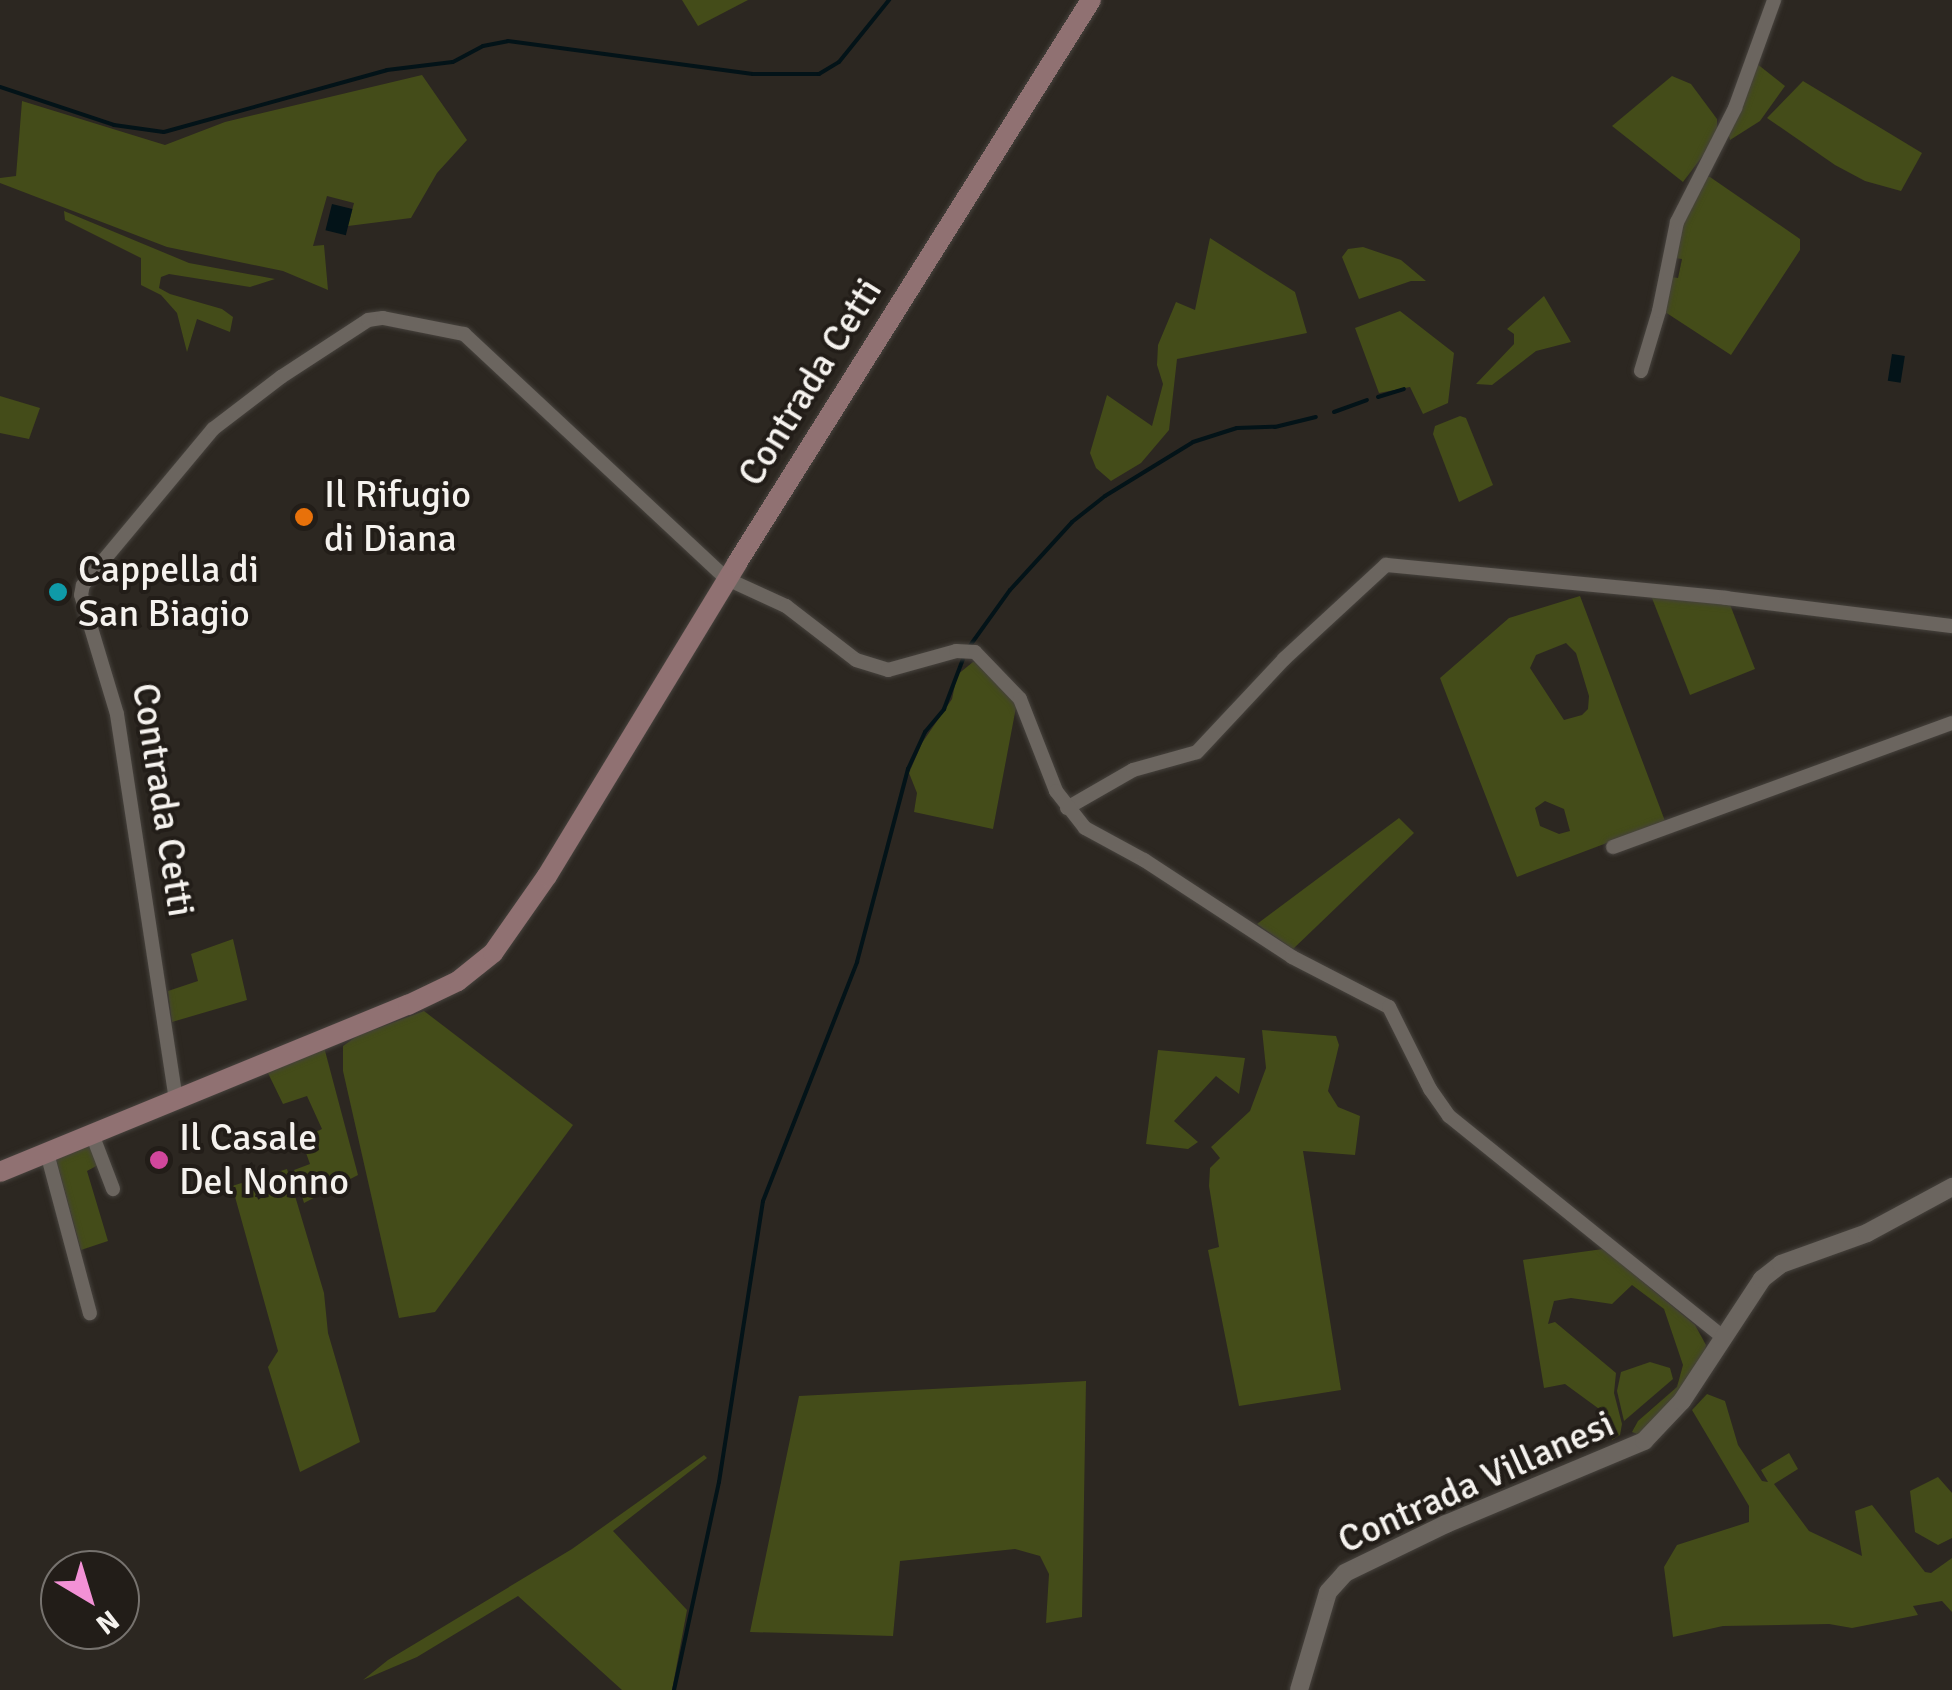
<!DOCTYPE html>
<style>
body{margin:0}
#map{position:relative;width:1952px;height:1690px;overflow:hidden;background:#2c2721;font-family:Signika,sans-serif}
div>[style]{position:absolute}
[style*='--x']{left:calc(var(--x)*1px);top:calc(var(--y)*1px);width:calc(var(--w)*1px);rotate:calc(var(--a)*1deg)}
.green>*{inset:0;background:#444c19}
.water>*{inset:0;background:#031318;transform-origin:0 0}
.stream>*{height:4px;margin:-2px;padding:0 2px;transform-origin:2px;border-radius:2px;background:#031318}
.roads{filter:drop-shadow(0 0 2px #46423d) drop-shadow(0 0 2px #46423d)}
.minor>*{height:14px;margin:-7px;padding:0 7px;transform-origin:7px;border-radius:7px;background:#6b655f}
.tertiary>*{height:18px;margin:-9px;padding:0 9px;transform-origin:9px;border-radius:9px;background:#6b655f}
.secondary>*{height:20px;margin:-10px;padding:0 10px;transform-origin:10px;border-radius:10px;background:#907172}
.dots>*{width:28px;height:28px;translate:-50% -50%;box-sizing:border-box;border:5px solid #221d18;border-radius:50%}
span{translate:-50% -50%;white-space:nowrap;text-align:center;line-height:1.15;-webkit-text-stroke:8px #221d18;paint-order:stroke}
.street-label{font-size:38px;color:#f5f2ee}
.poi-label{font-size:38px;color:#f5f2ee}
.left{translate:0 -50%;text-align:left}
.north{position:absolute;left:40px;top:1550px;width:100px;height:100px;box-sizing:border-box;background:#221d18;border:2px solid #76726e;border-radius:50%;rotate:142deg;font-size:28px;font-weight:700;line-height:40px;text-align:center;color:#f5f2ee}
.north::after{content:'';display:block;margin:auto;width:35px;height:45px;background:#f391d6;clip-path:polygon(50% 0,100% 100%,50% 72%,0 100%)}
</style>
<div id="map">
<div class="green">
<i style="clip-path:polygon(682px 0,748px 0,698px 26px)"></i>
<i style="clip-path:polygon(1756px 63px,1785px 86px,1760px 121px,1730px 140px,1728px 132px)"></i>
<i style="clip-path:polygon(422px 75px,467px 140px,437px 173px,411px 218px,348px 226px,354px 203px,327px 196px,313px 246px,324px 245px,328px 290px,283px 271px,167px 247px,0 183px,0 178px,16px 176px,22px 101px,165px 145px,225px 122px)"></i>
<i style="clip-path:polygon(1672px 76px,1691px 84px,1717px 119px,1717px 137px,1683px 182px,1612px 126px)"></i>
<i style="clip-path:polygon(1803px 81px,1922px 153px,1901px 191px,1865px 181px,1835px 165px,1767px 118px)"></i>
<i style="clip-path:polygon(1704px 177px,1710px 177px,1800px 239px,1800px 250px,1731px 355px,1662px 310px,1671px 277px,1678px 278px,1682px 259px,1675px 258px,1680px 227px)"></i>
<i style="clip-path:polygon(64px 211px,189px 263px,275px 279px,250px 287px,169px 274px,161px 277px,159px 288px,170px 294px,222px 309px,233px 317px,230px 332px,197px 319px,187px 352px,177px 313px,161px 295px,141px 285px,141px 258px,65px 220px)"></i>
<i style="clip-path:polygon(1210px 238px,1295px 292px,1307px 333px,1177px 359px,1169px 430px,1141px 463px,1111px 481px,1096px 468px,1090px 453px,1107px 395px,1152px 426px,1163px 384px,1157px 365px,1158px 345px,1176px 302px,1195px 310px)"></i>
<i style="clip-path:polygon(1363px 247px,1401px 260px,1426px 281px,1411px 281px,1359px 299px,1342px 257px,1348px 249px)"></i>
<i style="clip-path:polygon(1544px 296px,1571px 342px,1536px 351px,1492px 385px,1476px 384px,1514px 344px,1514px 334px,1507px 329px)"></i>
<i style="clip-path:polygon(1400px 311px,1454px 353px,1448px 403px,1423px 414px,1410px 387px,1379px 393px,1355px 328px)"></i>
<i style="clip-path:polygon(0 396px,40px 408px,29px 439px,0 433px)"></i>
<i style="clip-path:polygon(1460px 416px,1466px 418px,1493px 485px,1459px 502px,1433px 434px,1435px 426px)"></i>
<i style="clip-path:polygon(1650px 593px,1729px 602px,1755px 669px,1690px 695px)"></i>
<i style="clip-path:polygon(evenodd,1580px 596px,1665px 821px,1517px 877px,1440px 678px,1509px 618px,1580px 596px,1566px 643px,1576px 653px,1589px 696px,1588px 709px,1582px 715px,1564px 720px,1530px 668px,1536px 655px,1566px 643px,1580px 596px,1545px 801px,1564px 809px,1570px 831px,1559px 834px,1540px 826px,1535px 808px,1545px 801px)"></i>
<i style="clip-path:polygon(973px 662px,984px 663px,1017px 702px,993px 829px,914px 812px,917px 793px,909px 773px,922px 743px,952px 699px,957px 675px)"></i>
<i style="clip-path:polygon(1399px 818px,1414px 833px,1293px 949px,1257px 924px)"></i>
<i style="clip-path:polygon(233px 939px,247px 1000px,172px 1022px,168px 991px,198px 981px,191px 954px)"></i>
<i style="clip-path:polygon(424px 1011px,573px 1125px,435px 1312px,399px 1318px,343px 1071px,343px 1046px,357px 1036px)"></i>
<i style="clip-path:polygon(1262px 1030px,1336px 1036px,1339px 1045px,1328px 1091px,1338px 1107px,1360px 1116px,1355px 1155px,1303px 1151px,1341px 1390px,1239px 1406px,1208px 1250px,1219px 1247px,1209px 1186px,1210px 1168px,1220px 1158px,1211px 1147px,1250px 1111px,1266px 1068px)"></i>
<i style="clip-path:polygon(324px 1047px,358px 1175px,304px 1203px,294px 1170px,310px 1164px,301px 1139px,322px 1129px,307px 1096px,283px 1104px,266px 1069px)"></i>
<i style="clip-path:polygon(1158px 1050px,1245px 1058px,1239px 1094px,1216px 1076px,1174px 1121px,1198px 1142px,1188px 1149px,1146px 1144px)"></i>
<i style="clip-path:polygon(91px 1140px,98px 1165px,87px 1171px,108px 1241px,81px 1250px,55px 1155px)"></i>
<i style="clip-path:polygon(287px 1169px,324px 1293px,328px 1333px,360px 1442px,300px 1472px,268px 1367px,278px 1351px,232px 1186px)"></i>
<i style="clip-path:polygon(1603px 1249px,1695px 1325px,1706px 1345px,1704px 1358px,1677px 1401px,1640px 1435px,1632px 1432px,1638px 1421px,1677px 1387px,1683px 1365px,1664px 1309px,1632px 1285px,1612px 1304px,1571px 1298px,1554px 1301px,1548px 1324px,1555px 1322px,1616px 1373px,1614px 1393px,1622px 1424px,1620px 1435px,1612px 1440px,1606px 1414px,1565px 1384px,1544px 1388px,1523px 1260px)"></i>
<i style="clip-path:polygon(1650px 1362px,1670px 1368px,1673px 1379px,1624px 1421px,1617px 1391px,1621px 1372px)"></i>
<i style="clip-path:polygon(1086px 1381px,1082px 1617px,1046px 1623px,1049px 1574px,1040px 1556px,1015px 1549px,900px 1561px,893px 1636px,750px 1632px,799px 1396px)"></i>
<i style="clip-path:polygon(1707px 1394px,1725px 1401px,1738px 1445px,1762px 1481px,1768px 1482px,1761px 1470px,1789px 1453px,1798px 1469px,1774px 1484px,1809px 1531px,1862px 1556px,1855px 1511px,1872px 1505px,1925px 1572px,1931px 1573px,1952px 1558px,1952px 1612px,1942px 1601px,1913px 1606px,1918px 1615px,1852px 1628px,1829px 1624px,1723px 1626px,1673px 1637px,1664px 1567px,1677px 1545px,1749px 1522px,1749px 1506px,1692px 1410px)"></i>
<i style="clip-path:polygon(704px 1455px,707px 1458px,613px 1531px,687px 1610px,672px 1690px,622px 1690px,518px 1596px,417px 1657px,363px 1680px,388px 1660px,572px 1549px)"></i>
<i style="clip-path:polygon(1938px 1477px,1952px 1493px,1952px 1538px,1938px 1545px,1915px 1532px,1910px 1491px)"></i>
</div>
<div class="water">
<i style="left:332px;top:204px;width:21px;height:27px;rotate:14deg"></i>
<i style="left:1892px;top:354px;width:13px;height:27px;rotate:9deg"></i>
</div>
<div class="stream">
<i style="--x:0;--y:87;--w:120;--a:18.4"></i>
<i style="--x:114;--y:125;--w:50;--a:8"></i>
<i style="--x:164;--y:132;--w:231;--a:-15.5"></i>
<i style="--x:387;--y:70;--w:66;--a:-6.9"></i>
<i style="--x:453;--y:62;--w:34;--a:-28"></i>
<i style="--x:483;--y:46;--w:25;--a:-11"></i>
<i style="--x:508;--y:41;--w:247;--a:7.7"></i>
<i style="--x:753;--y:74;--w:66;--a:0"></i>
<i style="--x:819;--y:74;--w:23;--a:-31"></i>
<i style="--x:839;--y:62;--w:80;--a:-51.1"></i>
<i style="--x:1378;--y:397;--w:27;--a:-17"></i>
<i style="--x:1334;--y:412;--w:35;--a:-20"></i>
<i style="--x:969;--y:647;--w:70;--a:-54.3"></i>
<i style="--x:1010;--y:590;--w:92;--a:-47.6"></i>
<i style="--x:1072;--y:522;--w:42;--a:-38.2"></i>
<i style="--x:1105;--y:496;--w:103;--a:-31.5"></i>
<i style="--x:1193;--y:442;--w:46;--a:-17.7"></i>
<i style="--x:1237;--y:428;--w:38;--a:-2"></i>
<i style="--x:1275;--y:427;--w:42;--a:-13.7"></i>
<i style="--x:674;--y:1690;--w:213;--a:-77.8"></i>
<i style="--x:719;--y:1482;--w:284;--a:-81.1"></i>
<i style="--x:763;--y:1201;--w:257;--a:-68.5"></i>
<i style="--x:857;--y:962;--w:200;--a:-75.2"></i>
<i style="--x:908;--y:769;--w:41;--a:-65.3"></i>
<i style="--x:925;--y:732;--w:30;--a:-50"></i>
<i style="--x:944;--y:709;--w:53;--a:-69.2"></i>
</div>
<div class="roads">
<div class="minor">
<i style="--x:1641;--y:371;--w:63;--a:-73.3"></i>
<i style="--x:1659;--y:311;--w:91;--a:-78.6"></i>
<i style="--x:1677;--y:222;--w:128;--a:-63"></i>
<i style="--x:1735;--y:108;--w:115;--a:-70.1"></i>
<i style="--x:1067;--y:808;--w:76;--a:-29.9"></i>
<i style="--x:1133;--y:770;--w:66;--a:-15.7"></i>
<i style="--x:1197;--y:752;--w:127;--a:-46.9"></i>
<i style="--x:1284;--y:659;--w:139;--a:-42.7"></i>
<i style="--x:1386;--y:565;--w:342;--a:5.5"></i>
<i style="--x:1726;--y:598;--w:228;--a:7.1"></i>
<i style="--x:1613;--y:847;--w:361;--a:-20.1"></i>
<i style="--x:176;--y:1100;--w:390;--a:-98.7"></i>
<i style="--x:117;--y:714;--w:124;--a:-106.8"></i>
<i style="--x:81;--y:595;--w:10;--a:-79"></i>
<i style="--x:83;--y:585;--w:203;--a:-50.2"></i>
<i style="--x:213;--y:429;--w:86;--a:-37.4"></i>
<i style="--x:281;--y:377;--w:104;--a:-33.2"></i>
<i style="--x:368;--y:320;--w:15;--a:-8"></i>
<i style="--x:383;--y:318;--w:83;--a:11.2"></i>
<i style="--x:464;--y:334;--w:359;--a:43"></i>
<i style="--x:727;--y:579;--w:65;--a:24.6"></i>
<i style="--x:786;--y:606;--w:88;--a:37.6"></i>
<i style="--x:856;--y:660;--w:34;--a:17"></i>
<i style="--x:888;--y:670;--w:71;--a:-15.6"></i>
<i style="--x:956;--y:651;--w:19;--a:3"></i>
<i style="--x:975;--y:652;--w:65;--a:46.2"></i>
<i style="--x:1020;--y:699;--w:99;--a:68.6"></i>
<i style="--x:1056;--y:791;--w:47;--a:51.9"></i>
<i style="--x:1085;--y:828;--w:67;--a:28.5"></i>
<i style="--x:1144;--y:860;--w:177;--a:33.2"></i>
<i style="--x:1292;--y:957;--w:109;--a:27.3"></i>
<i style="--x:1389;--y:1007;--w:92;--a:63.4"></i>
<i style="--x:1430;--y:1089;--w:33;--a:55"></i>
<i style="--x:1449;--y:1116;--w:352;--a:38.9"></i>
<i style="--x:92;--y:1134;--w:59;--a:69.1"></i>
<i style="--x:47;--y:1153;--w:166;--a:75"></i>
</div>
<div class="tertiary">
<i style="--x:1299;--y:1690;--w:102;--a:-73.5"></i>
<i style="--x:1328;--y:1592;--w:25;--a:-48"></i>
<i style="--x:1345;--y:1573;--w:112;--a:-25.9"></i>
<i style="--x:1446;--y:1524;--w:215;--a:-22.7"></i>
<i style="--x:1644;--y:1441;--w:55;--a:-46.5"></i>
<i style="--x:1682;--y:1401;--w:146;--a:-56.7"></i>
<i style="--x:1762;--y:1279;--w:24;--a:-38"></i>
<i style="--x:1781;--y:1264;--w:91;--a:-19.8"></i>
<i style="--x:1867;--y:1233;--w:97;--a:-28.4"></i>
</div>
<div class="secondary">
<i style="--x:0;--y:1172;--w:441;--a:-22.3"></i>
<i style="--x:408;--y:1005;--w:55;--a:-25.6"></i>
<i style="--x:458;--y:981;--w:45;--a:-38.7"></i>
<i style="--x:493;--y:953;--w:94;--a:-55"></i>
<i style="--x:547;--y:876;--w:366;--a:-58.7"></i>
<i style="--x:737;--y:563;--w:665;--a:-57.84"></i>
</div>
</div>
<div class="dots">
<i style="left:304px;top:517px;background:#e8710a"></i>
<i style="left:58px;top:592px;background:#0f9aa8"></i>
<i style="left:159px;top:1160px;background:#d1479c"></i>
</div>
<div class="street-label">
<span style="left:810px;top:382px;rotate:-58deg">Contrada Cetti</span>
<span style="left:163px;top:800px;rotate:81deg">Contrada Cetti</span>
<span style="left:1476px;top:1482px;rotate:-24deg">Contrada Villanesi</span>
</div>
<div class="poi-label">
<span class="left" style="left:324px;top:517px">Il Rifugio<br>di Diana</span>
<span class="left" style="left:78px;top:592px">Cappella di<br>San Biagio</span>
<span class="left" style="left:179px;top:1160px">Il Casale<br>Del Nonno</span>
</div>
<div class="north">N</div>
</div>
